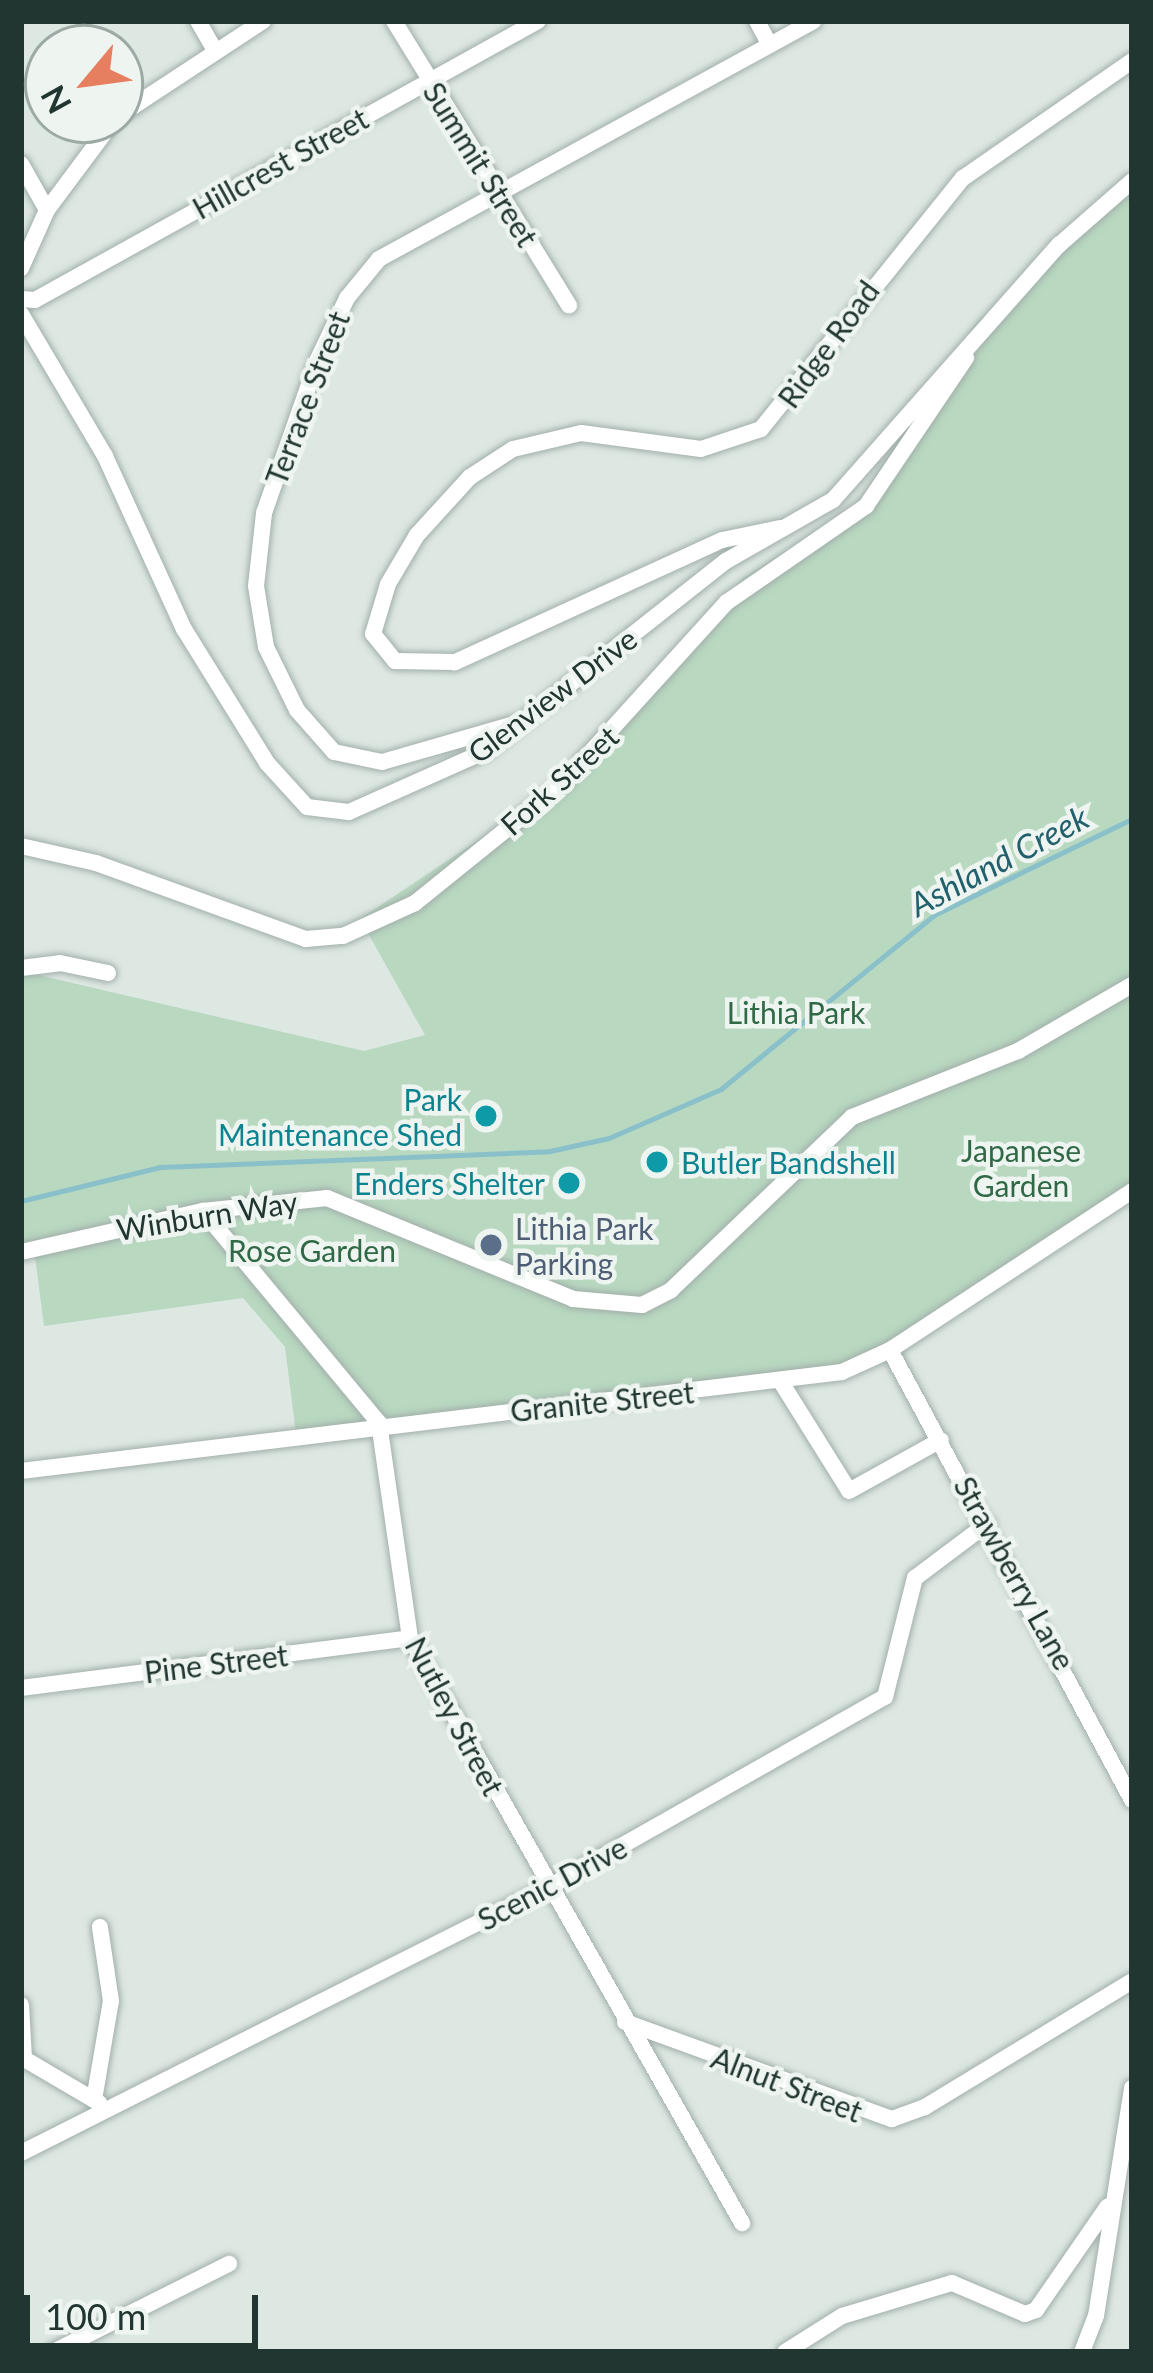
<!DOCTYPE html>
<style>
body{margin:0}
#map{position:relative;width:1153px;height:2373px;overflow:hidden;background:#dee8e3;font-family:Lato,sans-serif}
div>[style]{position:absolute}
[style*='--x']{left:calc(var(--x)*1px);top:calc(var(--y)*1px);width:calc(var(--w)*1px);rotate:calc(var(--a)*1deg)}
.green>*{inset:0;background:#b8d8c0}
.stream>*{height:4.5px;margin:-2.25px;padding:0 2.25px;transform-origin:2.25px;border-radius:2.25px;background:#8ac0c9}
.roads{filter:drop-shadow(0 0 3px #a2afaa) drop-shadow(0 0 3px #a2afaa)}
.minor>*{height:16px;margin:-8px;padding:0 8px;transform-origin:8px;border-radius:8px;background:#fff}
.dots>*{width:33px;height:33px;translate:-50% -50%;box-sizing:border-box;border:6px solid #eef5f1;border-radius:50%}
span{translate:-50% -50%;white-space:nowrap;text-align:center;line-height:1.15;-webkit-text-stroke:9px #eef5f1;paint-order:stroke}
.street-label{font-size:30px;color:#213630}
.park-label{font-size:30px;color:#2f6945}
.culture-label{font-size:30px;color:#0d838f}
.right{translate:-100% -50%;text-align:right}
.left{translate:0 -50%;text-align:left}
.service-label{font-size:30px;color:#4e5e75}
.water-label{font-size:33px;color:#21606c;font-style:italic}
.frame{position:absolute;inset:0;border:24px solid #213630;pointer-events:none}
.north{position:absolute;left:24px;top:24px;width:120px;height:120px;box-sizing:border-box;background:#eef5f1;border:3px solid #9ca9a4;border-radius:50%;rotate:241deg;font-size:33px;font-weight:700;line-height:48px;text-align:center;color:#213630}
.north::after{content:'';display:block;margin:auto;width:42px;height:54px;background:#e57f5f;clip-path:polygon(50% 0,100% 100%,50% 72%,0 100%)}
.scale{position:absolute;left:24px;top:2295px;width:234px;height:54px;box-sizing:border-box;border:6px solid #213630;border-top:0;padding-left:15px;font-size:36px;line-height:42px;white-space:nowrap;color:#213630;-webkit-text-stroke:9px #eef5f1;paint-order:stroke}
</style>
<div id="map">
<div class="green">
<i style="clip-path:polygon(1132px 181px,1132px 1191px,874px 1360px,296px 1434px,285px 1347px,243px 1298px,44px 1326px,34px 1249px,21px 1252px,21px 971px,364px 1051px,425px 1035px,360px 919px,498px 827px,610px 726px,743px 578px,855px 507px,976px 323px)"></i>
</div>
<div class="stream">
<i style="--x:21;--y:1201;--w:143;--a:-13.7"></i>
<i style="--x:160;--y:1167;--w:390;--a:-2.3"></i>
<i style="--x:550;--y:1151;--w:60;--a:-12.4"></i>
<i style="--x:609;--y:1138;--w:122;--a:-23.6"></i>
<i style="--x:721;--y:1089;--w:275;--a:-39.2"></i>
<i style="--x:934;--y:915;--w:220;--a:-25.9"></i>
</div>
<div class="roads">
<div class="minor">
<i style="--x:198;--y:21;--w:32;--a:60"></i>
<i style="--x:394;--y:21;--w:334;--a:58.4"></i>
<i style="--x:757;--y:21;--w:27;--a:62"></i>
<i style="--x:120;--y:115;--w:171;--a:-33.3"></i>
<i style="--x:21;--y:164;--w:53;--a:60.5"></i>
<i style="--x:47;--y:210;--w:64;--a:114.1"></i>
<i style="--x:47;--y:210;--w:112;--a:-53.3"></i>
<i style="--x:21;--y:299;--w:14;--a:4"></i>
<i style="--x:35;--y:300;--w:575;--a:-29.02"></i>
<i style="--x:21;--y:314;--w:165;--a:59.4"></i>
<i style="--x:105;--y:456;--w:190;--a:65.5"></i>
<i style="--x:184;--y:629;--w:158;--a:58.2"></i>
<i style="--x:267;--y:763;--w:59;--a:47.7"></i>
<i style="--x:307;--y:807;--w:42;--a:6.8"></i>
<i style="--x:349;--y:812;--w:148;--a:-24"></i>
<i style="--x:484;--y:752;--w:308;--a:-38.3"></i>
<i style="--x:726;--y:561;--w:123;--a:-29.7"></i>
<i style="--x:833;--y:500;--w:341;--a:-48.5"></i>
<i style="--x:1059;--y:245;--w:97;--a:-41.2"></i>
<i style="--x:780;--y:528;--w:59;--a:168.3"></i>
<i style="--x:722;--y:540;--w:294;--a:155.4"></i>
<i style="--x:455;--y:662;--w:60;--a:-179"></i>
<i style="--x:395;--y:661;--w:35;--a:-129"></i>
<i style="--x:373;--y:634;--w:52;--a:-73.3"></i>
<i style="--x:388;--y:584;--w:57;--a:-59.4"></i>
<i style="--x:417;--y:535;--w:79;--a:-47.6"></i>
<i style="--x:470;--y:477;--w:51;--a:-33.1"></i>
<i style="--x:513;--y:449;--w:70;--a:-13.2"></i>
<i style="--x:581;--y:433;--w:121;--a:7.6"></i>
<i style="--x:701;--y:449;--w:63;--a:-18.4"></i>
<i style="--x:761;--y:429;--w:322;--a:-51.2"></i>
<i style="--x:963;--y:178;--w:206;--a:-34.7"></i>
<i style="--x:518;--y:723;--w:141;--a:164"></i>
<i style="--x:382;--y:762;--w:49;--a:-168.2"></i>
<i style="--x:334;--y:752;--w:56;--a:-131.4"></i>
<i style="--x:297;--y:710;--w:70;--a:-116.2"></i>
<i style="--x:266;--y:647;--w:62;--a:-99.3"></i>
<i style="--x:256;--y:586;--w:73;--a:-83.7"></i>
<i style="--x:264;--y:513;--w:163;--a:-70.7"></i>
<i style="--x:318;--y:359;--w:68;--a:-64.6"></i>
<i style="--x:347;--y:298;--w:50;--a:-50.6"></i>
<i style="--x:379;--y:259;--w:495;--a:-28.7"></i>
<i style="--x:21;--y:846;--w:77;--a:12.8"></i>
<i style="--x:96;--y:863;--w:223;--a:19.9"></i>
<i style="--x:306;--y:939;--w:37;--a:-5"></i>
<i style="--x:343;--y:936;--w:79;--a:-24.6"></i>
<i style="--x:415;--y:903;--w:186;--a:-38.9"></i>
<i style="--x:560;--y:786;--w:248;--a:-47.8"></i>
<i style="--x:727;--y:602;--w:169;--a:-34.6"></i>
<i style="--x:866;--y:506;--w:179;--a:-56"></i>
<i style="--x:21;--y:968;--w:39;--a:-7"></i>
<i style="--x:60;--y:963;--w:49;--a:11.8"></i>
<i style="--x:203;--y:1211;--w:276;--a:50.3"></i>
<i style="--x:379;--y:1423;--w:217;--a:81.8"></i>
<i style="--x:410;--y:1638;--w:673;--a:60.42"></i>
<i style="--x:21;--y:1252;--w:187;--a:-12.7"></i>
<i style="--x:203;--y:1211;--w:125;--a:-6"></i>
<i style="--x:327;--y:1198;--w:266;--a:22.3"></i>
<i style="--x:573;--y:1299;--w:69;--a:5"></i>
<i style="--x:642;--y:1305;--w:33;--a:-27"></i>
<i style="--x:671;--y:1290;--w:250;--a:-43.7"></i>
<i style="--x:852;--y:1117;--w:179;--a:-21.7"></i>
<i style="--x:1018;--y:1051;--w:132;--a:-30.1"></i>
<i style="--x:890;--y:1350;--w:511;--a:61.73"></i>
<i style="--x:781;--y:1382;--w:128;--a:58"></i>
<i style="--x:849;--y:1491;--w:105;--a:-29"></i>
<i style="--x:21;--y:1471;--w:827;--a:-6.88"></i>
<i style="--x:842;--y:1372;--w:53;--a:-24.6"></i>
<i style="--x:890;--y:1350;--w:290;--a:-33.3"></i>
<i style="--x:21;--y:1688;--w:392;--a:-7.3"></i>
<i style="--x:21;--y:2005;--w:54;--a:86.8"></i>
<i style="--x:625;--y:2022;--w:284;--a:20"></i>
<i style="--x:892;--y:2119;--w:35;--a:-20"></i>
<i style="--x:925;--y:2107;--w:242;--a:-31.3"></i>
<i style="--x:21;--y:2057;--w:91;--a:30.5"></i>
<i style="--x:94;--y:2100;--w:100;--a:-80.3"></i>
<i style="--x:111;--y:2001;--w:75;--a:-98.5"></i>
<i style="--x:21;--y:2153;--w:589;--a:-26.74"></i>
<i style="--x:547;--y:1888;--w:388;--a:-29.5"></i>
<i style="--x:885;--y:1697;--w:123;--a:-75.9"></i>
<i style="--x:915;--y:1578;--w:90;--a:-36.9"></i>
<i style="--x:53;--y:2352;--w:197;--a:-26.6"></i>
<i style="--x:785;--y:2352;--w:67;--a:-32.3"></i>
<i style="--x:842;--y:2316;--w:115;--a:-16.7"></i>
<i style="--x:952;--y:2283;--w:79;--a:23"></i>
<i style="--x:1025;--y:2314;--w:12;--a:-20"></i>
<i style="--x:1036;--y:2310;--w:126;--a:-55.3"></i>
<i style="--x:1082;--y:2352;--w:39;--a:-69"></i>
<i style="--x:1096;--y:2316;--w:231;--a:-81"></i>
</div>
</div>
<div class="dots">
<i style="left:486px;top:1116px;background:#0f9aa8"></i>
<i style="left:657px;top:1162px;background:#0f9aa8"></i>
<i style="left:569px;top:1183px;background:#0f9aa8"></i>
<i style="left:491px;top:1245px;background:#5c6f8a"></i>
</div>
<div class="street-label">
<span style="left:280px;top:163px;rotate:-29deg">Hillcrest Street</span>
<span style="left:481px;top:164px;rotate:58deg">Summit Street</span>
<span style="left:828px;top:344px;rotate:-54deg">Ridge Road</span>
<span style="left:307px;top:398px;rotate:-69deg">Terrace Street</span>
<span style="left:552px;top:695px;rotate:-37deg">Glenview Drive</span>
<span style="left:559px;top:780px;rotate:-42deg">Fork Street</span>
<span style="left:207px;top:1215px;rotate:-9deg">Winburn Way</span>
<span style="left:602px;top:1401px;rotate:-6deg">Granite Street</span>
<span style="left:1015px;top:1573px;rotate:61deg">Strawberry Lane</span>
<span style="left:216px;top:1663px;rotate:-7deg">Pine Street</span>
<span style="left:455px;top:1716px;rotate:62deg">Nutley Street</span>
<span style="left:552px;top:1883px;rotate:-28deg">Scenic Drive</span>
<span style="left:787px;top:2084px;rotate:21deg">Alnut Street</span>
</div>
<div class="park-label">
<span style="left:796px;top:1012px">Lithia Park</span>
<span style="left:1021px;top:1167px">Japanese<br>Garden</span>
<span style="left:312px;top:1250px">Rose Garden</span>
</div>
<div class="culture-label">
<span class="right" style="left:462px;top:1116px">Park<br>Maintenance Shed</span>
<span class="left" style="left:681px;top:1162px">Butler Bandshell</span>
<span class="right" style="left:545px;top:1183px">Enders Shelter</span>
</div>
<div class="service-label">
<span class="left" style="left:515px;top:1245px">Lithia Park<br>Parking</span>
</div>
<div class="water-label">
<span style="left:999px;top:861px;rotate:-28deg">Ashland Creek</span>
</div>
<div class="frame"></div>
<div class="north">N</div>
<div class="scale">100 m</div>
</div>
